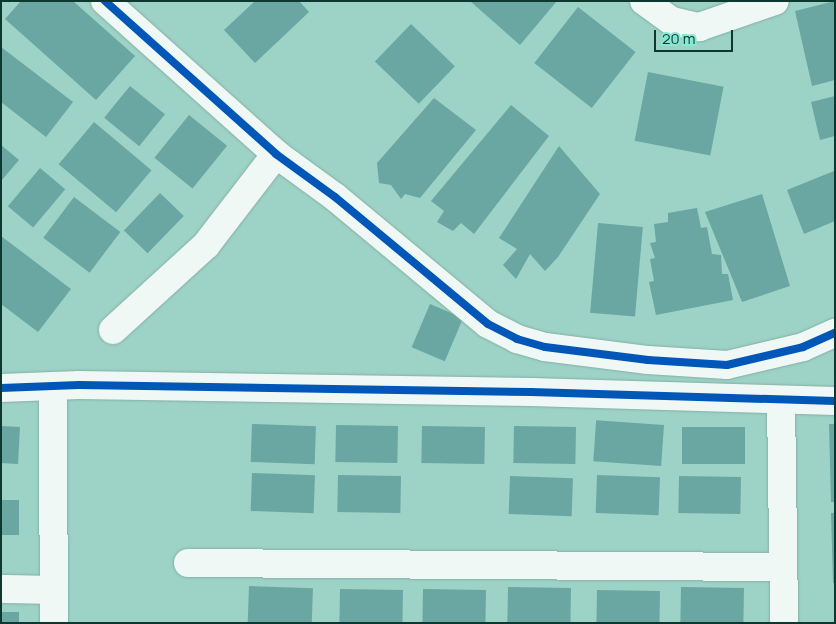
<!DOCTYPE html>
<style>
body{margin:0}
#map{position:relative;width:836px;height:624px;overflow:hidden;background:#9dd2c6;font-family:Manrope,sans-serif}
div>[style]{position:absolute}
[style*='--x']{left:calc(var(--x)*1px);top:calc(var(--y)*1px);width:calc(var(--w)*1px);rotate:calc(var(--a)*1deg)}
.building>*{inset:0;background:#6aa6a2;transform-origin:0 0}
.roads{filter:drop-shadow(0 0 1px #84afa6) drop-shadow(0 0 1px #84afa6)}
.minor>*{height:28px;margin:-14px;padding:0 14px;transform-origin:14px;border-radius:14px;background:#f0f8f6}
.cycleway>*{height:8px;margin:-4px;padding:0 4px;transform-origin:4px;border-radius:4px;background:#0057b8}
span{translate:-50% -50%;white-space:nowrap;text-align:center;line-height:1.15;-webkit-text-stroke:4px #87e8d3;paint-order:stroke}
.frame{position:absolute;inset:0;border:2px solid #0d3830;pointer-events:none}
.scale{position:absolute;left:654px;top:30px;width:79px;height:22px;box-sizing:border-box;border:2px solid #0d3830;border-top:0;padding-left:6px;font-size:15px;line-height:18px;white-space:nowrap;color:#0d3830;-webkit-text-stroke:4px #87e8d3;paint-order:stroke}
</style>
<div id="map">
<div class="building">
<i style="clip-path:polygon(21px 1px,73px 1px,135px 56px,96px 100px,5px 19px)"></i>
<i style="clip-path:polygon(255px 1px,299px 1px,309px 12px,255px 63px,224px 30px)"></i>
<i style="clip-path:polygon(470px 1px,557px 1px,520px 45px)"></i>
<i style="clip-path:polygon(835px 1px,835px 80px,812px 86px,795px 11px)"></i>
<i style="left:578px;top:7px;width:73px;height:71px;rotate:38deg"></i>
<i style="left:411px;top:24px;width:61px;height:52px;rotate:44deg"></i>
<i style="clip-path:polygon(1px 47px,73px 102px,46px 137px,1px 102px)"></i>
<i style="left:648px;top:72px;width:77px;height:70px;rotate:11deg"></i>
<i style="left:130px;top:86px;width:45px;height:41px;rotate:39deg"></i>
<i style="clip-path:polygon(835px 96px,835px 136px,820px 140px,811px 102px)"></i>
<i style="clip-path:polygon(434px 98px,476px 130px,420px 198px,405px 194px,401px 199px,391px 185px,379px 183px,377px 163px)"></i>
<i style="clip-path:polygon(511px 105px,549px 136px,474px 234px,461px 223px,453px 231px,437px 222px,444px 211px,431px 201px)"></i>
<i style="left:189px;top:115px;width:49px;height:55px;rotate:39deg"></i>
<i style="left:94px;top:122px;width:75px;height:55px;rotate:40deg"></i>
<i style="clip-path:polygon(1px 145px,19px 160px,1px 181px)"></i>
<i style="clip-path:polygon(559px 146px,600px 194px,558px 257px,545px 271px,530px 254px,516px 279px,503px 265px,517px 249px,499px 238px)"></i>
<i style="left:40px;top:168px;width:33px;height:50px;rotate:40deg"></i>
<i style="clip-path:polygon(834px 171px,835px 221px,804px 234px,787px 190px)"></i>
<i style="left:160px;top:193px;width:33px;height:52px;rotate:44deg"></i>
<i style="clip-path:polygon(762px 194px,790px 286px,742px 302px,705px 212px)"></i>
<i style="left:74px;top:197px;width:58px;height:51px;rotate:37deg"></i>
<i style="clip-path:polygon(697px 208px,701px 228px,707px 227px,712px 254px,721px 255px,722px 274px,728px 274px,733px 300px,656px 315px,649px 282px,654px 281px,650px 259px,655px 258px,650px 243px,656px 242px,654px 224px,668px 222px,668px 213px)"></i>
<i style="left:598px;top:223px;width:45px;height:90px;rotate:5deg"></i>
<i style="clip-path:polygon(1px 236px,71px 289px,38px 332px,1px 304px)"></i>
<i style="left:430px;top:304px;width:36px;height:47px;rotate:23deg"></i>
<i style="left:252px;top:424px;width:64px;height:38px;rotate:2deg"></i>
<i style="clip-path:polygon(829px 424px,835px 424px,835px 502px,831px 502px)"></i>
<i style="left:336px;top:425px;width:62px;height:37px;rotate:1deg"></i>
<i style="left:664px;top:425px;width:41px;height:68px;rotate:94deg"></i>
<i style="left:1px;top:426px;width:19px;height:37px;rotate:3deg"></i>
<i style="left:422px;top:426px;width:63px;height:37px;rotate:1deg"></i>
<i style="left:514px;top:426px;width:62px;height:37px;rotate:1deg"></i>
<i style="left:682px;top:427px;width:63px;height:37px"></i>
<i style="left:252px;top:473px;width:63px;height:38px;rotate:2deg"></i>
<i style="left:338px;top:475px;width:63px;height:37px;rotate:1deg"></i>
<i style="left:597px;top:475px;width:63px;height:38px;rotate:2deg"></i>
<i style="left:510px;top:476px;width:63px;height:38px;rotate:2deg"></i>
<i style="left:679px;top:476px;width:62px;height:37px;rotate:1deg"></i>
<i style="left:1px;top:500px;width:18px;height:35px"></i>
<i style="clip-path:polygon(831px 513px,835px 513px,835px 583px,833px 583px)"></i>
<i style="left:249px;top:586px;width:64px;height:37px;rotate:2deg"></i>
<i style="left:508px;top:587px;width:63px;height:36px;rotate:1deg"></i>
<i style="left:681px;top:587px;width:63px;height:36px;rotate:1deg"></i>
<i style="left:340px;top:589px;width:63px;height:34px;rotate:1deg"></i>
<i style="left:423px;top:589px;width:63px;height:34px;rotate:1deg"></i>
<i style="left:597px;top:590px;width:63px;height:33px;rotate:1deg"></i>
<i style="left:1px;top:612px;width:18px;height:11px"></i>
</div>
<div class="roads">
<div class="minor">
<i style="--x:105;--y:1;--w:229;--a:41.8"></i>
<i style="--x:276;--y:154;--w:73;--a:36.1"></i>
<i style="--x:335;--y:197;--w:199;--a:39.7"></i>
<i style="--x:488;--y:324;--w:33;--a:27"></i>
<i style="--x:517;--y:339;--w:29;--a:16"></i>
<i style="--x:545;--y:347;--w:104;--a:7.2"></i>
<i style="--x:648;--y:360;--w:79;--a:3.6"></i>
<i style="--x:727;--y:365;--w:78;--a:-13.3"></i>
<i style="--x:803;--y:347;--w:35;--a:-24"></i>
<i style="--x:644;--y:1;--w:34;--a:36"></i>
<i style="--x:672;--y:21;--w:28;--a:13"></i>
<i style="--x:699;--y:27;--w:80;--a:-18.9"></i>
<i style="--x:113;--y:330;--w:126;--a:-42.4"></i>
<i style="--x:206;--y:245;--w:115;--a:-52.4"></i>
<i style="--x:53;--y:387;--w:236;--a:89.8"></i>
<i style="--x:1;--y:388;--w:78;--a:-2.2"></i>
<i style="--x:79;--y:385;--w:452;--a:0.9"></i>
<i style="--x:531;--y:392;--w:304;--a:1.7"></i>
<i style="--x:781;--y:400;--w:223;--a:89.2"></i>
<i style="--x:188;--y:563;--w:595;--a:0.39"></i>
<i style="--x:1;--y:589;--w:52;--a:1.1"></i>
</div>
</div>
<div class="cycleway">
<i style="--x:105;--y:1;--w:229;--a:41.8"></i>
<i style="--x:276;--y:154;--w:73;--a:36.1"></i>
<i style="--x:335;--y:197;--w:199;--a:39.7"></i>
<i style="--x:488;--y:324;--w:33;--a:27"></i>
<i style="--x:517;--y:339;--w:29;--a:16"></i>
<i style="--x:545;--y:347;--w:104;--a:7.2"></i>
<i style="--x:648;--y:360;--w:79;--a:3.6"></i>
<i style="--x:727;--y:365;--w:78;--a:-13.3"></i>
<i style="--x:803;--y:347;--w:35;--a:-24"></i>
<i style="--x:1;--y:388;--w:78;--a:-2.2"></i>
<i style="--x:79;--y:385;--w:452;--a:0.9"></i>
<i style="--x:531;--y:392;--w:304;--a:1.7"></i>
</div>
<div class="frame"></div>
<div class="scale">20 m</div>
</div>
